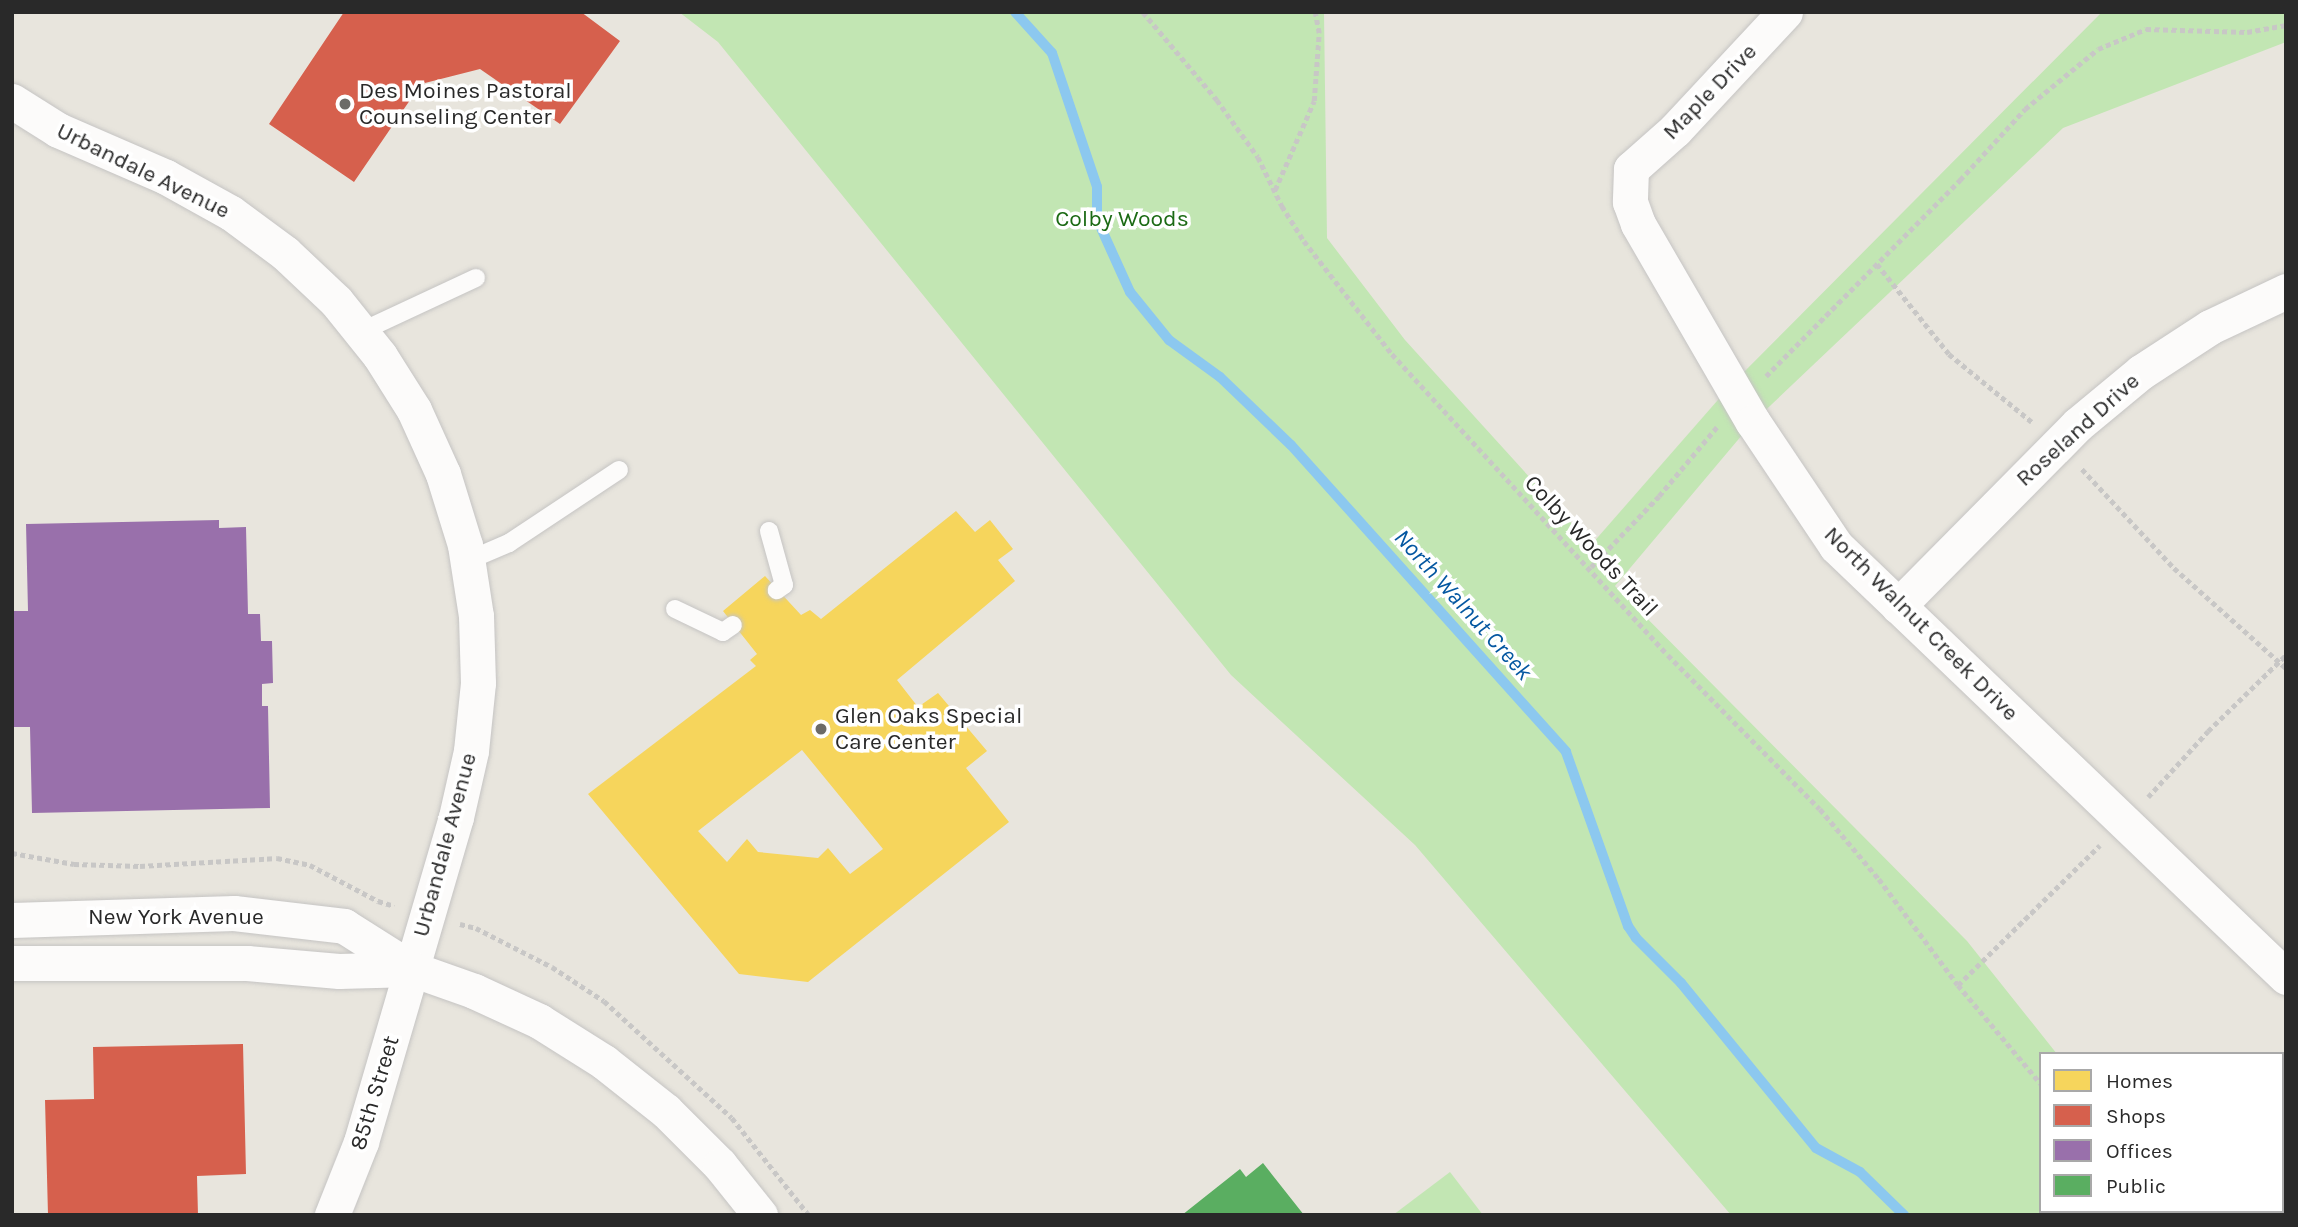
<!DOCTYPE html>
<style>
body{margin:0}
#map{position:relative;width:2298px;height:1227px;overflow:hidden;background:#e8e5dd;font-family:Karla,sans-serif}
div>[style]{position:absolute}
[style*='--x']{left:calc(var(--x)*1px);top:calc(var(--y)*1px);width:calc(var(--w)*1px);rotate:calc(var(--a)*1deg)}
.green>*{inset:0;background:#c2e6b3}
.homes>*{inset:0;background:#f6d55c}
.shops>*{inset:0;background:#d6604d}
.offices>*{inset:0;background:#9970ab}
.public>*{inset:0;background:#5aae61}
.stream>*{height:10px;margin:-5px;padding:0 5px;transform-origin:5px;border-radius:5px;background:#8cc8ef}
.path>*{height:4.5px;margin-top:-2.25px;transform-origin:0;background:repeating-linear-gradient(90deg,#c8c7c6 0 5px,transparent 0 8.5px)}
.roads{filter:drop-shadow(0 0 2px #c5c4c3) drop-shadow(0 0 2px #c5c4c3)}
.lane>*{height:18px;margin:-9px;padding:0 9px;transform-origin:9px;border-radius:9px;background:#fcfbfa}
.street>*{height:35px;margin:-17.5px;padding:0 17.5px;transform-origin:17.5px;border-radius:17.5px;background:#fcfbfa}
.dots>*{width:19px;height:19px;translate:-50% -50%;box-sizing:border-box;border:4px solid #fff;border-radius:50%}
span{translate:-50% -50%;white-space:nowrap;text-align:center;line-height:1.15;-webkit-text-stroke:7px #fff;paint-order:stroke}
.poi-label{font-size:23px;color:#292929}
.left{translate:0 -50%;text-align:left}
.street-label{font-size:23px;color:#292929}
.park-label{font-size:23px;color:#1b6a14}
.water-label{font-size:24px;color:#0457a1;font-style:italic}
.frame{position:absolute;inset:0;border:14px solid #292929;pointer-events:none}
.legend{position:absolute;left:2039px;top:1052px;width:245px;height:161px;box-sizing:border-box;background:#fff;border:2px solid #a9a9a9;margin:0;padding:9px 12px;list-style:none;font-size:21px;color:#292929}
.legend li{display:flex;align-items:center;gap:14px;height:35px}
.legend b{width:35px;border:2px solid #a9a9a9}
</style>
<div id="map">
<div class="green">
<i style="clip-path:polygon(679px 12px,1324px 12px,1327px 238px,1405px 340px,1591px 545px,1731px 385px,2102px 12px,2286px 12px,2286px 42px,2063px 128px,1753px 422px,1615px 586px,1967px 941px,2057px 1054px,2041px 1054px,2041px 1211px,2183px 1211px,2186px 1215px,1731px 1215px,1415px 845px,1231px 675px,718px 42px)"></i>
<i style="clip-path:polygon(1450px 1172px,1483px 1215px,1393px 1215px)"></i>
</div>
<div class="homes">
<i style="clip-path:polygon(evenodd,956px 511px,975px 532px,990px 520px,1013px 549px,998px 560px,1015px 581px,897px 680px,918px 707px,938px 693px,987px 751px,966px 768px,1009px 822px,808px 982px,739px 974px,588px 794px,756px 666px,750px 660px,757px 654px,723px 611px,765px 576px,801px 615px,810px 610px,821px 619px,956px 511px,802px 750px,883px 849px,850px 874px,828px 848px,818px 858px,758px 852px,747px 839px,727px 862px,698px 831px,802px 750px)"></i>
</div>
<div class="shops">
<i style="clip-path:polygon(344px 12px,581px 12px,620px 41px,560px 124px,480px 69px,421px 84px,354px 182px,269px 124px)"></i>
<i style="clip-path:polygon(243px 1044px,246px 1174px,197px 1176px,198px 1215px,48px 1215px,45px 1100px,94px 1099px,93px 1047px)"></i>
</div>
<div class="offices">
<i style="clip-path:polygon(219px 520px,219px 528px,246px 527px,248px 614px,260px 614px,261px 641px,272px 641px,273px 683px,262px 684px,262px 706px,268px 706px,270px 808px,32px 813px,30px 727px,12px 727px,12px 611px,28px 611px,26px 524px)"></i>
</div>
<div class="public">
<i style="clip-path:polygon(1263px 1163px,1304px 1215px,1182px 1215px,1240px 1169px,1246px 1177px)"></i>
</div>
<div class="stream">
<i style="--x:1015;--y:12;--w:55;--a:47.9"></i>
<i style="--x:1052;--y:53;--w:141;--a:71.4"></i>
<i style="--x:1097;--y:187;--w:32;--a:90"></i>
<i style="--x:1097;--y:219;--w:80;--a:65.7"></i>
<i style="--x:1130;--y:292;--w:62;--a:50.9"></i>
<i style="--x:1169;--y:340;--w:63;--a:36"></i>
<i style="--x:1220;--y:377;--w:98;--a:43.8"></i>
<i style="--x:1291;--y:445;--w:412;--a:48.1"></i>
<i style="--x:1566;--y:752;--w:185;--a:70.4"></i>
<i style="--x:1628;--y:926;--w:14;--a:56"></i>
<i style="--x:1636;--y:938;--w:64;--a:45"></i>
<i style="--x:1681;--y:983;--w:213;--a:50.7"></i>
<i style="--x:1816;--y:1148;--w:50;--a:28.6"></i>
<i style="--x:1860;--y:1172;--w:62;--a:44.3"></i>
</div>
<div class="path">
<i style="--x:1143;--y:12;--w:115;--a:49.9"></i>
<i style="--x:1217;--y:100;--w:70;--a:54.3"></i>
<i style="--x:1258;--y:157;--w:55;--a:63.9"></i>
<i style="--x:1282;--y:206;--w:41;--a:57.8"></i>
<i style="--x:1304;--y:241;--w:143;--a:52.1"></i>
<i style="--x:1392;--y:354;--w:408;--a:47.5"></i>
<i style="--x:1668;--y:655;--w:216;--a:45.4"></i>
<i style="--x:1820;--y:809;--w:92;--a:49.9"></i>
<i style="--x:1879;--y:879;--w:132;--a:53.3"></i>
<i style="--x:1958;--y:985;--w:129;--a:50"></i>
<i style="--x:1275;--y:190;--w:97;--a:-66.3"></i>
<i style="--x:1314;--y:101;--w:68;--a:-85.8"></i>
<i style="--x:1319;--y:33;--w:21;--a:-101"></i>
<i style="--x:1877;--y:264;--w:115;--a:51.3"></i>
<i style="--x:1949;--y:354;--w:107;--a:39.3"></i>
<i style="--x:1766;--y:376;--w:276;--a:-45.3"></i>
<i style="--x:1960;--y:180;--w:96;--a:-47.5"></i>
<i style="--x:2025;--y:109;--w:94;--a:-39.4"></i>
<i style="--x:2098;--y:49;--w:52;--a:-22.6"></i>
<i style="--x:2146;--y:29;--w:101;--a:1.7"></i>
<i style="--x:2247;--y:32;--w:40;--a:-10"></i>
<i style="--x:2082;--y:469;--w:135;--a:47.1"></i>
<i style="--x:2174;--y:568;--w:150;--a:41.8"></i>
<i style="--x:1591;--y:567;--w:98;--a:-46.2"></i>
<i style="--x:1659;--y:496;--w:90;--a:-50"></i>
<i style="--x:2148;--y:797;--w:89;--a:-47.7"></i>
<i style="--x:2208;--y:731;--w:109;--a:-44.3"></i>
<i style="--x:12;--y:853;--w:63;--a:10.1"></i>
<i style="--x:74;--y:864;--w:66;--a:1.7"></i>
<i style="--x:140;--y:866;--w:137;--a:-3.3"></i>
<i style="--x:277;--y:858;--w:34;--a:12"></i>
<i style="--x:310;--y:865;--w:77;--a:27.9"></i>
<i style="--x:378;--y:901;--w:17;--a:17"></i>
<i style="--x:460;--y:924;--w:16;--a:14"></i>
<i style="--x:476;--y:928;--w:85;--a:27.2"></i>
<i style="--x:552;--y:967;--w:62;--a:33.2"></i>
<i style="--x:604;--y:1001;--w:173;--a:42.4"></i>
<i style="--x:732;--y:1118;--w:124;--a:51.6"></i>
<i style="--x:1958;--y:985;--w:199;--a:-44.6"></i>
<i style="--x:2144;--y:1211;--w:5;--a:53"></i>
</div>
<div class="roads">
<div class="lane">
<i style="--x:360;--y:332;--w:128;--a:-25"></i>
<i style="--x:769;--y:531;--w:56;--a:74.5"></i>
<i style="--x:784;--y:585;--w:9;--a:144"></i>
<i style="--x:467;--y:561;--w:46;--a:-23.2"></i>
<i style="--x:509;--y:543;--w:132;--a:-33.6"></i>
<i style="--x:675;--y:609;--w:53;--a:25.6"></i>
<i style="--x:723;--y:632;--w:12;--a:-35"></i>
</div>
<div class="street">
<i style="--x:1785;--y:12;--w:161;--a:133"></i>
<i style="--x:1675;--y:130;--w:59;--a:138.4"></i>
<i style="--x:1631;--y:169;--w:33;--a:92"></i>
<i style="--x:1630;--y:202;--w:23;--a:70"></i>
<i style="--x:1638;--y:224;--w:229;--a:59.9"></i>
<i style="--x:1753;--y:422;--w:149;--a:56.2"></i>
<i style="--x:1836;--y:546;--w:623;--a:43.76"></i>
<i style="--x:12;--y:101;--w:54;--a:32.2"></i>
<i style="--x:58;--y:130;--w:118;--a:23.5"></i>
<i style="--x:166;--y:177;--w:74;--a:29"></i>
<i style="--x:231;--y:213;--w:67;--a:36.5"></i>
<i style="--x:285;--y:253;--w:70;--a:43.3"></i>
<i style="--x:336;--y:301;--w:70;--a:51.3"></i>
<i style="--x:380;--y:356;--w:64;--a:57.8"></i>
<i style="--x:414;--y:410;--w:70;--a:65.6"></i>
<i style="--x:443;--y:474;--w:74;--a:72.8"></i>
<i style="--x:465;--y:545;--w:72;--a:81.2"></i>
<i style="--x:476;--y:616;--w:67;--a:88.3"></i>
<i style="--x:478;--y:683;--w:68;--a:95.9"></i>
<i style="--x:471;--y:751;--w:68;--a:102.8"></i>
<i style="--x:456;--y:817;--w:339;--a:106.3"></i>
<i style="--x:361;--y:1142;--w:79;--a:111.7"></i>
<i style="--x:1898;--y:606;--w:255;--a:-45.3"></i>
<i style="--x:2077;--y:425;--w:83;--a:-39.6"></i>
<i style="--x:2141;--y:372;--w:82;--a:-33.1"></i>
<i style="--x:2210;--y:327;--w:84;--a:-25.3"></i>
<i style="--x:12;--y:920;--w:222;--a:-1.8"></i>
<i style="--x:234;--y:913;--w:111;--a:6.7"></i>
<i style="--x:344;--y:926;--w:80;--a:32.3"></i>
<i style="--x:412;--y:969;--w:66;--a:19.5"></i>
<i style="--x:474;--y:991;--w:72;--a:24.8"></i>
<i style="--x:539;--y:1021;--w:77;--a:32.2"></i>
<i style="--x:604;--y:1062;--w:79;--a:38.3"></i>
<i style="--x:666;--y:1111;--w:76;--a:45"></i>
<i style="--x:720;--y:1165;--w:64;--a:51.3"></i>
<i style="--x:12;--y:963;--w:235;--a:0"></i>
<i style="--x:247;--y:963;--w:92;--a:5"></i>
<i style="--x:339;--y:971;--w:73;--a:-1.6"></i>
</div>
</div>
<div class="dots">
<i style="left:345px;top:104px;background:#6c6b68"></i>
<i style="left:821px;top:729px;background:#6c6b68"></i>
</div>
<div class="poi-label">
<span class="left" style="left:359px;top:104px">Des Moines Pastoral<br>Counseling Center</span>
<span class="left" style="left:835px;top:729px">Glen Oaks Special<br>Care Center</span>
</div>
<div class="street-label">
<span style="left:1710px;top:92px;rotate:-46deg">Maple Drive</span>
<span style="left:143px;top:171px;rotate:26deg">Urbandale Avenue</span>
<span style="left:2078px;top:430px;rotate:-42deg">Roseland Drive</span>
<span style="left:1591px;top:546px;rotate:47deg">Colby Woods Trail</span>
<span style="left:1921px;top:624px;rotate:45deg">North Walnut Creek Drive</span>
<span style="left:445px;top:845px;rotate:-75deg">Urbandale Avenue</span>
<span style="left:176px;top:917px">New York Avenue</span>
<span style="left:375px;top:1093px;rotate:-73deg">85th Street</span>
</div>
<div class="park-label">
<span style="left:1122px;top:219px">Colby Woods</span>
</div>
<div class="water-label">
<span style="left:1463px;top:605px;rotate:48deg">North Walnut Creek</span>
</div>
<div class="frame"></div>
<ul class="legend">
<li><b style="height:19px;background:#f6d55c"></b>Homes</li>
<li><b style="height:19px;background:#d6604d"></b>Shops</li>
<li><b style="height:19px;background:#9970ab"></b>Offices</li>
<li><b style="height:19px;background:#5aae61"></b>Public</li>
</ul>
</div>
